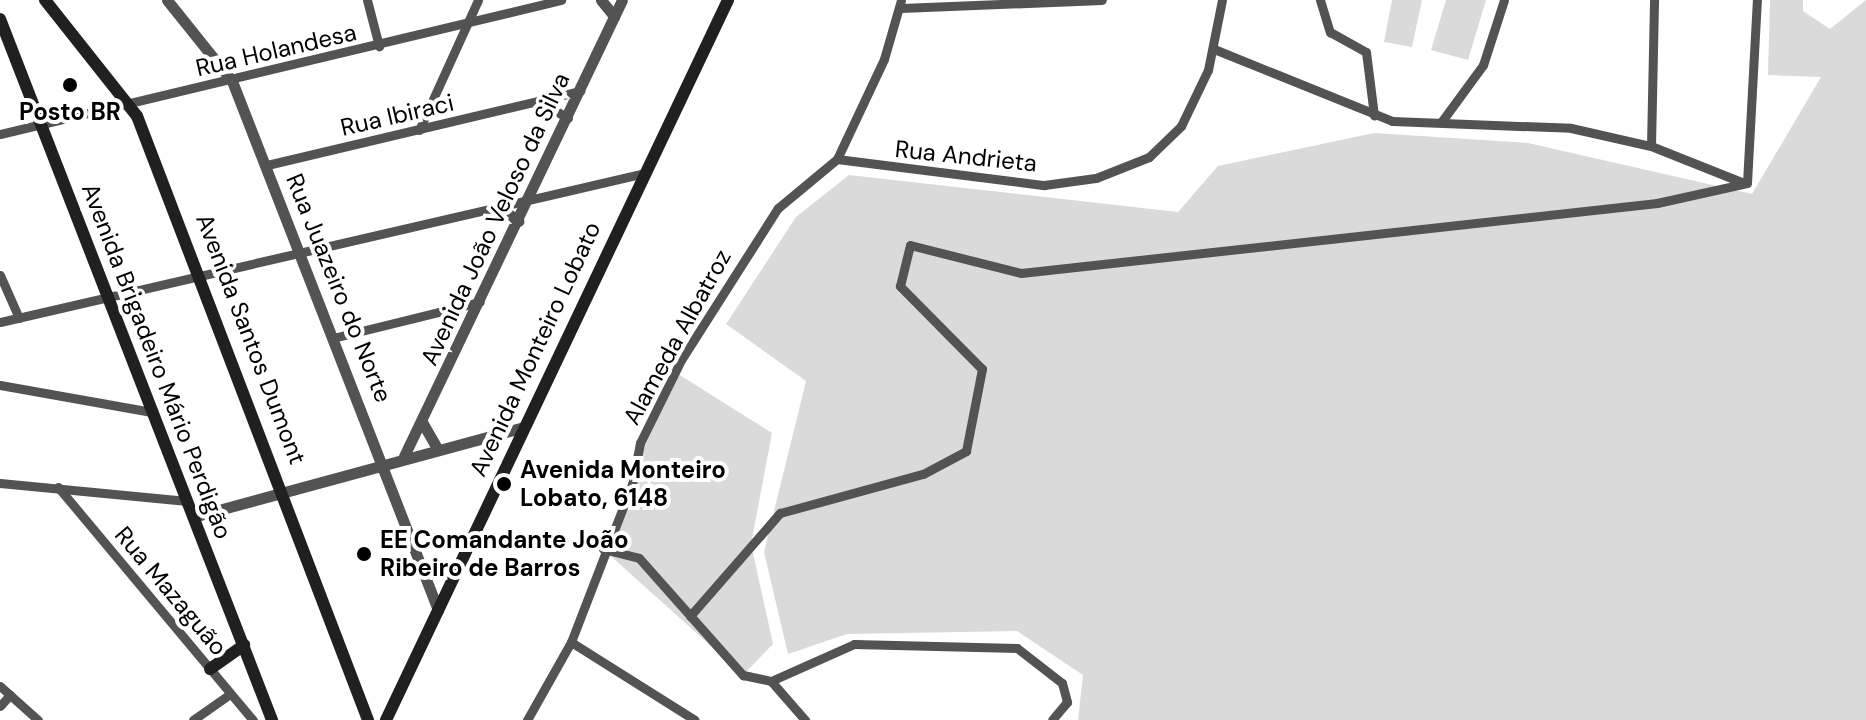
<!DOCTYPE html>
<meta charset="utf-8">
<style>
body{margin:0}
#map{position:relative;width:1866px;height:720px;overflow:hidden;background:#fff;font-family:"DM Sans",sans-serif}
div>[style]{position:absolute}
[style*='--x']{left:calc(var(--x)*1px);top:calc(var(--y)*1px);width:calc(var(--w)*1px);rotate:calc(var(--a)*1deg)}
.green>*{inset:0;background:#dadada}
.minor>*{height:9px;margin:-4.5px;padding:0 4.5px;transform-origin:4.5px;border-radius:4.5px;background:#535353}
.tertiary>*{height:11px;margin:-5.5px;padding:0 5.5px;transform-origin:5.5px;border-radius:5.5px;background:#535353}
.secondary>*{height:12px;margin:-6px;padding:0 6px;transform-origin:6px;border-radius:6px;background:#202020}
.dots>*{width:22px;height:22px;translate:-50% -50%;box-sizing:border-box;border:4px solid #fff;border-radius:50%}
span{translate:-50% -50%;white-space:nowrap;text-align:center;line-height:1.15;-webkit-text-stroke:8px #fff;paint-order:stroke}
.street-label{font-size:24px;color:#000}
.poi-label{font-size:24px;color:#000;font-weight:700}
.left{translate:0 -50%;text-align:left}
</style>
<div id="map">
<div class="green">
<i style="clip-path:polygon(1392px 0,1422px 0,1412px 47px,1384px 42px)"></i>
<i style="clip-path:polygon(1446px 0,1486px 0,1468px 60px,1431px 50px)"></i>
<i style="clip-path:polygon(1770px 0,1803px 0,1803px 11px,1830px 29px,1866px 0,1866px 720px,1078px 720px,1083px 675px,1017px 631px,847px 634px,788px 654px,764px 552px,806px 381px,726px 324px,796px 217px,849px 175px,1178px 212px,1218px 166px,1374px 133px,1528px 143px,1752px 194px,1821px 77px,1768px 75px)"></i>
<i style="clip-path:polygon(675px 372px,772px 433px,751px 544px,773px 644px,743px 675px,603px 549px)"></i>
</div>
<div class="minor">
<i style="--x:367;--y:0;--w:48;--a:75.4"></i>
<i style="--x:1320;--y:0;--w:34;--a:73"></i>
<i style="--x:1330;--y:32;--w:41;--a:29.1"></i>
<i style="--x:1366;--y:52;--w:64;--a:82.8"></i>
<i style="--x:901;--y:8;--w:201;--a:-2.3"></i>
<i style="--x:1214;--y:49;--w:192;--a:22"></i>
<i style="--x:1392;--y:121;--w:179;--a:2.2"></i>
<i style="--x:1571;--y:128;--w:82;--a:12.7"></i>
<i style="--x:1651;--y:146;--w:100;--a:21.7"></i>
<i style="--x:542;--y:103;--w:30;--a:30"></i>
<i style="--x:1442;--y:121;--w:69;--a:-53.8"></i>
<i style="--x:1483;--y:65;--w:68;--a:-72.1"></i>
<i style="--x:419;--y:130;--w:143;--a:-65.6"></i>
<i style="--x:0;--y:134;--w:577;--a:-13.43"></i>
<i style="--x:1651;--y:146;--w:146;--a:-88.8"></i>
<i style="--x:837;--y:159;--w:209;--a:7.2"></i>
<i style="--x:1044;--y:185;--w:52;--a:-7.7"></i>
<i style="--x:1096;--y:178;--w:57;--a:-21.6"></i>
<i style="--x:1149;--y:157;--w:45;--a:-44.1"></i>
<i style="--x:1181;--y:126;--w:62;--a:-64.3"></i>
<i style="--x:1208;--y:70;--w:71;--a:-78.7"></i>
<i style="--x:267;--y:165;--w:322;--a:-13.3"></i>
<i style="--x:1747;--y:183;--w:183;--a:-86.9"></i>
<i style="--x:0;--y:275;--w:47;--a:66.2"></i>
<i style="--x:0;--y:322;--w:658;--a:-13"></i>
<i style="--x:337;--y:337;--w:147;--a:-13.8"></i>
<i style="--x:0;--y:385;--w:154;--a:10.1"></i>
<i style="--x:0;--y:483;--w:188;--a:5.5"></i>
<i style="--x:58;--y:487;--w:304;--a:50.1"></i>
<i style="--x:603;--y:549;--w:37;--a:14"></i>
<i style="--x:639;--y:558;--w:157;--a:48.4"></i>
<i style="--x:743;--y:675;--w:29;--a:12"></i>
<i style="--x:771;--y:681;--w:91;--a:-24"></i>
<i style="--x:854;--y:644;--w:163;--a:1.4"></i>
<i style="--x:1017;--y:648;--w:57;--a:37.9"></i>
<i style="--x:1062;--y:683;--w:20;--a:75"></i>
<i style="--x:1067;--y:702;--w:23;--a:130"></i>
<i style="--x:690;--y:616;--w:137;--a:-48.9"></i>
<i style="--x:780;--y:513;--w:148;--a:-15.3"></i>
<i style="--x:923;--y:474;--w:49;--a:-28.1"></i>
<i style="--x:966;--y:451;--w:84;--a:-79"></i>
<i style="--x:982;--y:369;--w:117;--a:-134.7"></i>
<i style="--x:900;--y:286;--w:42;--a:-76.3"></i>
<i style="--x:910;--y:245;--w:114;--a:14.2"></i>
<i style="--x:1021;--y:273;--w:640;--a:-6.28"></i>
<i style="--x:1657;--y:203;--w:92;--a:-12.5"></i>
<i style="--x:571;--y:642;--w:146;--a:32.2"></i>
<i style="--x:771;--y:681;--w:52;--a:48.9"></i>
<i style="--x:0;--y:686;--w:51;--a:41.8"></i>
<i style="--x:0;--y:706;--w:15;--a:-48"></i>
<i style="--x:193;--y:720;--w:45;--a:-35.1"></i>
<i style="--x:527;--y:720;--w:90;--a:-60.6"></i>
<i style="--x:571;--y:642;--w:169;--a:-68.9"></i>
<i style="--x:632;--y:484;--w:42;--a:-79"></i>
<i style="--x:640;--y:443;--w:93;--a:-63.7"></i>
<i style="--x:681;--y:360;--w:180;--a:-57.5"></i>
<i style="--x:778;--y:208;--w:77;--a:-39.7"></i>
<i style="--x:837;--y:159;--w:110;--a:-64.8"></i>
<i style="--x:884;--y:59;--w:61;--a:-73.9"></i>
</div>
<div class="tertiary">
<i style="--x:167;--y:0;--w:104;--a:51.3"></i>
<i style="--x:232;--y:81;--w:568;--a:68.72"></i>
<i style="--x:601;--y:0;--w:21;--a:51"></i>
<i style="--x:499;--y:207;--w:24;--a:36"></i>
<i style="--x:422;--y:422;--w:30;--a:60"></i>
<i style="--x:404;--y:456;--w:505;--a:-64.45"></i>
<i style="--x:193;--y:517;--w:340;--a:-15.2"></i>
</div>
<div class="secondary">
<i style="--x:45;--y:0;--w:148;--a:51.6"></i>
<i style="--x:137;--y:116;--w:647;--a:69.07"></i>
<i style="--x:0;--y:19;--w:752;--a:68.79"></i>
<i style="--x:210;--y:669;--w:42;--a:-35.2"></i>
<i style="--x:386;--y:720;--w:797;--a:-64.59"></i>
</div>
<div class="dots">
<i style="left:70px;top:85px;background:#000"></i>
<i style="left:504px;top:484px;background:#000"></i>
<i style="left:364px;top:554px;background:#000"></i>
</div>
<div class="street-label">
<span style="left:276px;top:50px;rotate:-13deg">Rua Holandesa</span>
<span style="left:397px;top:115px;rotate:-13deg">Rua Ibiraci</span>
<span style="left:966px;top:156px;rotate:6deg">Rua Andrieta</span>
<span style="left:495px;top:219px;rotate:-65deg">Avenida João Veloso da Silva</span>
<span style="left:339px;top:288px;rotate:68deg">Rua Juazeiro do Norte</span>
<span style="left:677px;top:337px;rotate:-61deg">Alameda Albatroz</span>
<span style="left:251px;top:339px;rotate:69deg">Avenida Santos Dumont</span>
<span style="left:535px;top:349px;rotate:-65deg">Avenida Monteiro Lobato</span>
<span style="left:157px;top:361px;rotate:69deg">Avenida Brigadeiro Mário Perdigão</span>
<span style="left:171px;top:591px;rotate:50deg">Rua Mazaguão</span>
</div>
<div class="poi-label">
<span style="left:70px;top:112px">Posto BR</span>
<span class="left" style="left:520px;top:484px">Avenida Monteiro<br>Lobato, 6148</span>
<span class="left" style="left:380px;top:554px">EE Comandante João<br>Ribeiro de Barros</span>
</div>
</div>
